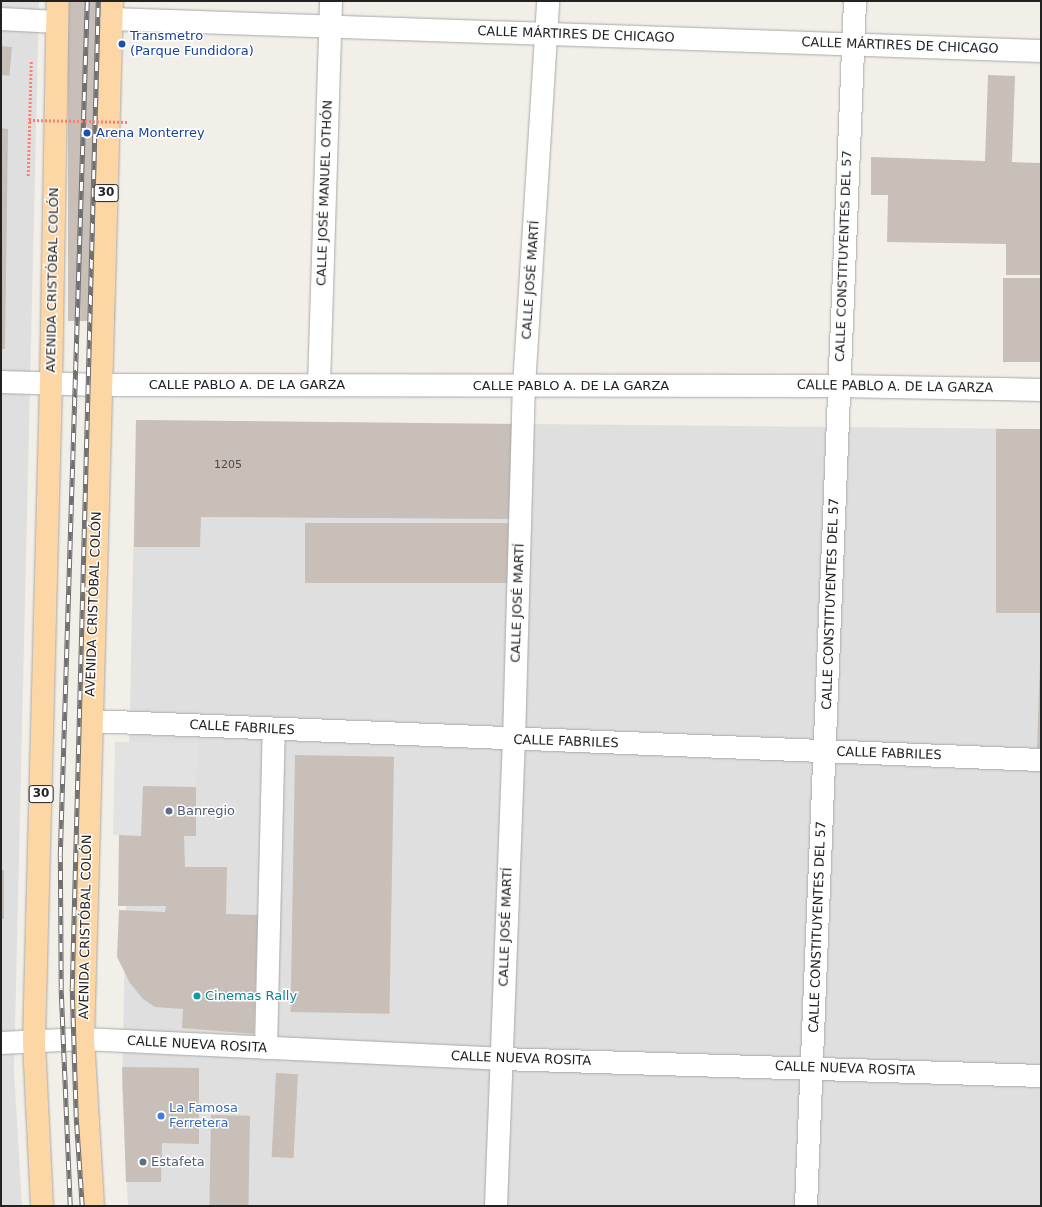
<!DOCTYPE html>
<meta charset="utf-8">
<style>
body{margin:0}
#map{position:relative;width:1042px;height:1207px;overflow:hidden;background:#f2efe9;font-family:"DejaVu Sans",sans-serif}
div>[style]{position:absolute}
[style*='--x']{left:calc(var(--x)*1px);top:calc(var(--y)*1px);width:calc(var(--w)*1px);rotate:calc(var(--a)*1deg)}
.residential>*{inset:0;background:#e0dfdf}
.parking>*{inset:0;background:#e2e2e2}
.building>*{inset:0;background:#c7bfb8;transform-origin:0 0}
.path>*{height:2.5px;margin-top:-1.25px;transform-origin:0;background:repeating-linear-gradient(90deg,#fa8072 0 2px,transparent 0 4px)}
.roads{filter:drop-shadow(0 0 1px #a9a9a9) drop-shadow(0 0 1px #a9a9a9)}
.minor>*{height:22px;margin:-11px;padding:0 11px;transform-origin:11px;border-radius:11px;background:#fff}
.tertiary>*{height:22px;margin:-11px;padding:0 11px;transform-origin:11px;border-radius:11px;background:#fff}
.primary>*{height:22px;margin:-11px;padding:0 11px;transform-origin:11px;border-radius:11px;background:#fcd6a4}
.rail>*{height:4.5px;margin-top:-2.25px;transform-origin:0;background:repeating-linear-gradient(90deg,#fff 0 9px,#707070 0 18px);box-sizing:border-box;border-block:1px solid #707070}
.path-bridge>*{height:2.5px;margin-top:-1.25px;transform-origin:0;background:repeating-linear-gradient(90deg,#fa8072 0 2px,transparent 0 4px)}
.dots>*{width:11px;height:11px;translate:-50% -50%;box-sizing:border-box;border:2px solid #fff;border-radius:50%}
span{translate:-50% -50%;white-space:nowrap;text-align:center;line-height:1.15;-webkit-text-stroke:3px #fff;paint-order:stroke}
.number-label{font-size:11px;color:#4b4948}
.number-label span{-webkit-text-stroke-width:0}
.shield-label span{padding:1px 3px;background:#fff;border:1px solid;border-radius:3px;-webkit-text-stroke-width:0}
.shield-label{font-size:12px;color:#222;font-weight:700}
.street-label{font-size:13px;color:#222}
.transit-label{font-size:13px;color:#164399}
.left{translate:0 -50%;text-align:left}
.service-label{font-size:13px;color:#4e5e75}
.culture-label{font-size:13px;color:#0d838f}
.shop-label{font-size:13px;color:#366cbe}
.frame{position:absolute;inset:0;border:2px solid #222;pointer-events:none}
</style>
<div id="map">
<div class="residential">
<i style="clip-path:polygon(1px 1px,39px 1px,14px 1071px,22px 1206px,1px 1206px)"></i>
<i style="clip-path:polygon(136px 420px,1041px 429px,1041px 1206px,128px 1206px,122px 1089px)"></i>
</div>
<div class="parking">
<i style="clip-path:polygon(115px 742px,198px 743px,196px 787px,144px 786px,141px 836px,113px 835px)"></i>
</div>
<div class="building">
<i style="left:68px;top:1px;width:47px;height:320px"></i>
<i style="left:1px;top:46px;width:11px;height:29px;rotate:5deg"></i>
<i style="clip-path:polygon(988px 75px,1015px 76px,1012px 162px,1041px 163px,1041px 275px,1006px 275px,1006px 244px,887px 242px,888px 195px,871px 195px,871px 157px,985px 161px)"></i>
<i style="clip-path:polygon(1px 128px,8px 129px,5px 349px,1px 349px)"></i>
<i style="left:1041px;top:278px;width:84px;height:38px;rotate:90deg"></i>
<i style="clip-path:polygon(136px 420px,513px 424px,509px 519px,201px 517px,200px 547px,134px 547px)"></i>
<i style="left:996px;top:429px;width:45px;height:184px"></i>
<i style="left:305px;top:523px;width:206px;height:60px"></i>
<i style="clip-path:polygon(1040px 661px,1041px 661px,1041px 748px,1037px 748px)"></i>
<i style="left:295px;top:755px;width:99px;height:257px;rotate:1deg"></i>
<i style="clip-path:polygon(143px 786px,196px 787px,196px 836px,184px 836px,185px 867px,227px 867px,226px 914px,258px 915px,254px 1034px,182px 1028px,183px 1009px,155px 1007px,143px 999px,130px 983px,117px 957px,119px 910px,165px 912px,166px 906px,118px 906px,119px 835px,141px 836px)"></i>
<i style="left:4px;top:870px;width:49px;height:3px;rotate:90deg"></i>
<i style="clip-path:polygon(122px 1067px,199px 1068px,199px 1144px,162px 1143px,161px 1182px,126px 1182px)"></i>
<i style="left:276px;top:1073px;width:22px;height:84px;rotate:3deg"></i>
<i style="left:211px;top:1115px;width:39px;height:91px;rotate:1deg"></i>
</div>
<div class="path">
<i style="--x:28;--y:176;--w:115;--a:-88.5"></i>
</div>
<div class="roads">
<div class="minor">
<i style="--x:1;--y:19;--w:56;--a:3.1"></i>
<i style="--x:111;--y:19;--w:931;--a:1.97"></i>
<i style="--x:319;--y:385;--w:384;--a:-88.2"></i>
<i style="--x:90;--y:721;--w:952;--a:2.35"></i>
<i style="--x:1;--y:1043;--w:82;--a:-2.8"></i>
<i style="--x:83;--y:1039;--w:418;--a:2.7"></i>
<i style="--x:501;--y:1059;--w:540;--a:1.8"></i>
<i style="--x:266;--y:1048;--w:318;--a:-88.6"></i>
<i style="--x:496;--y:1206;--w:466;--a:-87.8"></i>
<i style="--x:514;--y:740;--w:354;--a:-88.4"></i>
<i style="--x:806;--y:1206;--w:1206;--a:-87.67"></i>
</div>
<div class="tertiary">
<i style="--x:1;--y:382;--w:99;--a:1.7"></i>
<i style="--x:100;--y:385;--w:739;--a:0.08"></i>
<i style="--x:839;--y:386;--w:202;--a:1.1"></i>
<i style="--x:524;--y:386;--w:386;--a:-86.4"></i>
</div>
<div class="primary">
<i style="--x:42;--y:1206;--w:165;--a:-92.8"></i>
<i style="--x:34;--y:1041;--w:658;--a:-88.52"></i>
<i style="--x:51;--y:383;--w:382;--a:-89"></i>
<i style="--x:93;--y:1206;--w:167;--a:-93.4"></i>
<i style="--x:83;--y:1039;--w:1038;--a:-88.4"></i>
</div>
</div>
<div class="rail">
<i style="--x:70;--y:1206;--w:218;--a:-92.4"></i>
<i style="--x:61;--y:988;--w:132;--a:-90.4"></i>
<i style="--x:60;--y:856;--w:855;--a:-88.19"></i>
<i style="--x:82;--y:1206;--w:89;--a:-93.9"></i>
<i style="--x:76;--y:1117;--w:129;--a:-91.8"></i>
<i style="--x:72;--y:988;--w:987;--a:-88.49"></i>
</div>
<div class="path-bridge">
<i style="--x:29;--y:120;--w:99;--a:1.2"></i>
</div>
<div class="dots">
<i style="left:122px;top:44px;background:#1a4fb4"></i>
<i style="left:87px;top:133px;background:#1a4fb4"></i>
<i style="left:169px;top:811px;background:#5c6f8a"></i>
<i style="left:197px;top:996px;background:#0f9aa8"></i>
<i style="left:161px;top:1116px;background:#3f7fe0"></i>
<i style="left:143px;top:1162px;background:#5c6f8a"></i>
</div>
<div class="number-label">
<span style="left:228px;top:465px">1205</span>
</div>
<div class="shield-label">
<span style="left:106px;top:193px">30</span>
<span style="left:41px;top:794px">30</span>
</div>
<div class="street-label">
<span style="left:576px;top:35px;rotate:2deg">CALLE MÁRTIRES DE CHICAGO</span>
<span style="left:900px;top:46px;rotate:2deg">CALLE MÁRTIRES DE CHICAGO</span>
<span style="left:325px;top:193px;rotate:-88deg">CALLE JOSÉ MANUEL OTHÓN</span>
<span style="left:844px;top:256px;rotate:-88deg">CALLE CONSTITUYENTES DEL 57</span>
<span style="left:53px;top:280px;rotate:-89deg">AVENIDA CRISTÓBAL COLÓN</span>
<span style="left:531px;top:280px;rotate:-86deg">CALLE JOSÉ MARTÍ</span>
<span style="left:247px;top:385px">CALLE PABLO A. DE LA GARZA</span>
<span style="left:571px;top:386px">CALLE PABLO A. DE LA GARZA</span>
<span style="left:895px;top:387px;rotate:1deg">CALLE PABLO A. DE LA GARZA</span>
<span style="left:518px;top:603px;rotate:-88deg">CALLE JOSÉ MARTÍ</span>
<span style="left:94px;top:604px;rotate:-88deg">AVENIDA CRISTÓBAL COLÓN</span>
<span style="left:831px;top:604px;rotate:-88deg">CALLE CONSTITUYENTES DEL 57</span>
<span style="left:242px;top:728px;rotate:3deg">CALLE FABRILES</span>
<span style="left:566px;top:742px;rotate:2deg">CALLE FABRILES</span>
<span style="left:889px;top:754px;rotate:2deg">CALLE FABRILES</span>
<span style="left:86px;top:927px;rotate:-89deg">AVENIDA CRISTÓBAL COLÓN</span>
<span style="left:506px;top:927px;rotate:-88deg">CALLE JOSÉ MARTÍ</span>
<span style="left:818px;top:927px;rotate:-88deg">CALLE CONSTITUYENTES DEL 57</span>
<span style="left:197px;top:1045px;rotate:3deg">CALLE NUEVA ROSITA</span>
<span style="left:521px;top:1059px;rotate:2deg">CALLE NUEVA ROSITA</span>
<span style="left:845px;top:1069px;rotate:2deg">CALLE NUEVA ROSITA</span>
</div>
<div class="transit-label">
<span class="left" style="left:130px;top:44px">Transmetro<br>(Parque Fundidora)</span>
<span class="left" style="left:96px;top:133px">Arena Monterrey</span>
</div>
<div class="service-label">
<span class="left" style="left:177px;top:811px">Banregio</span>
<span class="left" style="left:151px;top:1162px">Estafeta</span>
</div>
<div class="culture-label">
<span class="left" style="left:205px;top:996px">Cinemas Rally</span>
</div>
<div class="shop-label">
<span class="left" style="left:169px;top:1116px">La Famosa<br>Ferretera</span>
</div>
<div class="frame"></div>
</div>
